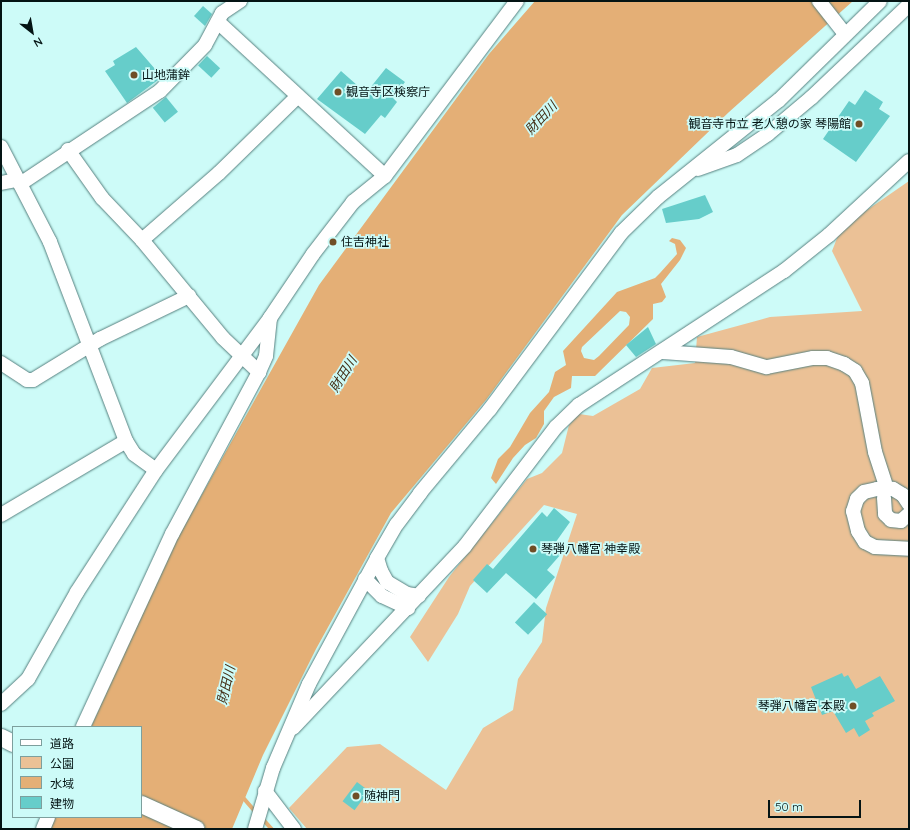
<!DOCTYPE html>
<meta charset="utf-8">
<style>
body{margin:0}
#map{position:relative;width:910px;height:830px;overflow:hidden;background:#cdfbf8;font-family:Quicksand,"Noto Sans JP",sans-serif}
div>[style]{position:absolute}
[style*='--x']{left:calc(var(--x)*1px);top:calc(var(--y)*1px);width:calc(var(--w)*1px);rotate:calc(var(--a)*1deg)}
.green>*{inset:0;background:#ebc196}
.water>*{inset:0;background:#e4af76}
.stream>*{height:3.5px;margin:-1.75px;padding:0 1.75px;transform-origin:1.75px;border-radius:1.75px;background:#e4af76}
.building>*{inset:0;background:#66cdca;transform-origin:0 0}
.roads{filter:drop-shadow(0 0 1px #56807f) drop-shadow(0 0 1px #56807f)}
.minor>*{height:14px;margin:-7px;padding:0 7px;transform-origin:7px;border-radius:7px;background:#fff}
.major>*{height:17px;margin:-8.5px;padding:0 8.5px;transform-origin:8.5px;border-radius:8.5px;background:#fff}
.dots>*{width:11px;height:11px;translate:-50% -50%;box-sizing:border-box;border:2px solid #cdfbf8;border-radius:50%}
span{translate:-50% -50%;white-space:nowrap;text-align:center;line-height:1.15;-webkit-text-stroke:3.5px #cdfbf8;paint-order:stroke}
.poi-label{font-size:12px;color:#041414}
.left{translate:0 -50%;text-align:left}
.right{translate:-100% -50%;text-align:right}
.water-label{font-size:13px;color:#432d14;font-style:italic}
.frame{position:absolute;inset:0;border:2px solid #041414;pointer-events:none}
.legend{position:absolute;left:12px;top:726px;width:130px;height:92px;box-sizing:border-box;background:#cdfbf8;border:1px solid #7d9f9d;margin:0;padding:5px 7px;list-style:none;font-size:12px;color:#041414}
.legend li{display:flex;align-items:center;gap:8px;height:20px}
.legend b{width:20px;border:1px solid #7d9f9d}
.north{position:absolute;left:12px;top:12px;width:40px;height:40px;-webkit-text-stroke:3px #cdfbf8;paint-order:stroke;rotate:149deg;font-size:11px;font-weight:700;line-height:16px;text-align:center;color:#041414}
.north::after{content:'';display:block;margin:auto;width:14px;height:18px;background:#041414;clip-path:polygon(50% 0,100% 100%,50% 72%,0 100%)}
.scale{position:absolute;left:768px;top:800px;width:93px;height:18px;box-sizing:border-box;border:2px solid #041414;border-top:0;padding-left:5px;font-size:12px;line-height:14px;white-space:nowrap;color:#041414;-webkit-text-stroke:3px #cdfbf8;paint-order:stroke}
</style>
<div id="map">
<div class="green">
<i style="clip-path:polygon(909px 181px,909px 829px,307px 829px,289px 808px,347px 747px,380px 744px,446px 790px,483px 728px,513px 710px,518px 679px,542px 642px,546px 608px,577px 514px,544px 505px,470px 586px,458px 614px,428px 662px,410px 637px,449px 577px,527px 479px,542px 473px,562px 453px,569px 425px,579px 414px,593px 416px,640px 389px,652px 368px,695px 363px,697px 337px,770px 317px,862px 311px,832px 251px,841px 228px)"></i>
</div>
<div class="water">
<i style="clip-path:polygon(535px 1px,853px 1px,729px 112px,622px 215px,486px 400px,391px 513px,316px 649px,263px 755px,232px 829px,51px 829px,55px 817px,141px 817px,141px 727px,91px 727px,163px 564px,319px 285px,489px 54px)"></i>
<i style="clip-path:polygon(evenodd,672px 238px,680px 240px,686px 248px,680px 260px,661px 284px,666px 297px,662px 302px,653px 304px,653px 319px,595px 376px,572px 376px,571px 388px,554px 397px,544px 411px,544px 424px,536px 438px,525px 445px,513px 458px,496px 484px,491px 478px,498px 459px,510px 447px,530px 413px,549px 392px,555px 372px,566px 365px,563px 351px,617px 292px,655px 278px,660px 273px,677px 254px,675px 244px,669px 241px,672px 238px,620px 311px,626px 312px,630px 317px,629px 325px,599px 356px,594px 360px,584px 358px,581px 351px,582px 347px,620px 311px)"></i>
</div>
<div class="stream">
<i style="--x:242;--y:796;--w:21;--a:49"></i>
<i style="--x:262;--y:818;--w:15;--a:48"></i>
</div>
<div class="building">
<i style="clip-path:polygon(203px 6px,212px 14px,205px 26px,194px 16px)"></i>
<i style="clip-path:polygon(136px 47px,162px 77px,127px 103px,105px 71px,115px 65px,113px 61px)"></i>
<i style="left:207px;top:56px;width:18px;height:13px;rotate:43deg"></i>
<i style="clip-path:polygon(386px 68px,405px 82px,393px 98px,397px 102px,385px 118px,381px 115px,365px 134px,317px 99px,341px 71px,366px 93px)"></i>
<i style="clip-path:polygon(865px 90px,883px 102px,879px 109px,890px 116px,856px 162px,823px 139px,849px 101px,855px 105px)"></i>
<i style="left:166px;top:97px;width:19px;height:17px;rotate:51deg"></i>
<i style="clip-path:polygon(705px 195px,713px 212px,699px 219px,666px 223px,662px 209px)"></i>
<i style="clip-path:polygon(648px 327px,656px 344px,636px 357px,626px 345px)"></i>
<i style="clip-path:polygon(554px 508px,570px 522px,553px 546px,561px 554px,547px 570px,555px 577px,536px 599px,506px 573px,487px 593px,473px 580px,487px 564px,493px 569px,542px 512px,547px 517px)"></i>
<i style="left:534px;top:602px;width:18px;height:28px;rotate:43deg"></i>
<i style="clip-path:polygon(842px 673px,844px 677px,848px 675px,856px 689px,880px 676px,895px 701px,872px 713px,874px 716px,865px 721px,870px 730px,859px 737px,854px 728px,846px 733px,833px 711px,822px 715px,811px 687px)"></i>
<i style="left:357px;top:782px;width:15px;height:24px;rotate:37deg"></i>
</div>
<div class="roads">
<div class="minor">
<i style="--x:819;--y:1;--w:42;--a:51.8"></i>
<i style="--x:218;--y:22;--w:227;--a:42.7"></i>
<i style="--x:1;--y:147;--w:107;--a:62.7"></i>
<i style="--x:50;--y:242;--w:213;--a:69.1"></i>
<i style="--x:126;--y:441;--w:15;--a:58"></i>
<i style="--x:134;--y:454;--w:27;--a:36"></i>
<i style="--x:68;--y:150;--w:59;--a:54.7"></i>
<i style="--x:102;--y:198;--w:58;--a:46.4"></i>
<i style="--x:142;--y:240;--w:127;--a:50.4"></i>
<i style="--x:223;--y:338;--w:50;--a:43.4"></i>
<i style="--x:259;--y:372;--w:184;--a:118.2"></i>
<i style="--x:172;--y:534;--w:213;--a:114.8"></i>
<i style="--x:698;--y:169;--w:41;--a:-19.7"></i>
<i style="--x:737;--y:155;--w:37;--a:-34"></i>
<i style="--x:768;--y:134;--w:57;--a:-40.1"></i>
<i style="--x:812;--y:97;--w:134;--a:-43.5"></i>
<i style="--x:1;--y:183;--w:16;--a:-11"></i>
<i style="--x:20;--y:184;--w:168;--a:-33.6"></i>
<i style="--x:160;--y:91;--w:64;--a:-45.6"></i>
<i style="--x:205;--y:45;--w:36;--a:-62"></i>
<i style="--x:222;--y:13;--w:22;--a:-34"></i>
<i style="--x:142;--y:240;--w:102;--a:-41"></i>
<i style="--x:219;--y:173;--w:110;--a:-44.3"></i>
<i style="--x:663;--y:352;--w:68;--a:4.2"></i>
<i style="--x:731;--y:357;--w:37;--a:16"></i>
<i style="--x:767;--y:367;--w:47;--a:-11.1"></i>
<i style="--x:813;--y:358;--w:14;--a:0"></i>
<i style="--x:827;--y:358;--w:18;--a:19"></i>
<i style="--x:844;--y:364;--w:13;--a:32"></i>
<i style="--x:855;--y:371;--w:14;--a:60"></i>
<i style="--x:862;--y:383;--w:70;--a:79.3"></i>
<i style="--x:875;--y:452;--w:33;--a:72"></i>
<i style="--x:1;--y:363;--w:31;--a:33"></i>
<i style="--x:27;--y:380;--w:6;--a:0"></i>
<i style="--x:33;--y:380;--w:79;--a:-31.5"></i>
<i style="--x:100;--y:339;--w:99;--a:-25.8"></i>
<i style="--x:259;--y:372;--w:17;--a:-66"></i>
<i style="--x:266;--y:356;--w:38;--a:-84"></i>
<i style="--x:884;--y:498;--w:16;--a:86"></i>
<i style="--x:885;--y:514;--w:8;--a:45"></i>
<i style="--x:891;--y:520;--w:10;--a:6"></i>
<i style="--x:901;--y:521;--w:11;--a:-41"></i>
<i style="--x:909;--y:504;--w:11;--a:-124"></i>
<i style="--x:903;--y:495;--w:12;--a:-149"></i>
<i style="--x:893;--y:489;--w:16;--a:180"></i>
<i style="--x:877;--y:489;--w:13;--a:167"></i>
<i style="--x:864;--y:492;--w:10;--a:135"></i>
<i style="--x:857;--y:499;--w:13;--a:108"></i>
<i style="--x:853;--y:511;--w:21;--a:76"></i>
<i style="--x:858;--y:531;--w:13;--a:58"></i>
<i style="--x:865;--y:542;--w:11;--a:27"></i>
<i style="--x:875;--y:547;--w:34;--a:3"></i>
<i style="--x:1;--y:515;--w:145;--a:-30.6"></i>
<i style="--x:377;--y:558;--w:14;--a:73"></i>
<i style="--x:381;--y:571;--w:13;--a:61"></i>
<i style="--x:387;--y:582;--w:23;--a:31"></i>
<i style="--x:407;--y:594;--w:12;--a:9"></i>
<i style="--x:365;--y:579;--w:24;--a:45"></i>
<i style="--x:382;--y:596;--w:29;--a:25"></i>
<i style="--x:1;--y:704;--w:37;--a:-43"></i>
<i style="--x:28;--y:679;--w:100;--a:-60.6"></i>
<i style="--x:77;--y:592;--w:145;--a:-57.1"></i>
<i style="--x:156;--y:470;--w:190;--a:-53.1"></i>
<i style="--x:270;--y:318;--w:77;--a:-56.1"></i>
<i style="--x:313;--y:254;--w:66;--a:-52.4"></i>
<i style="--x:353;--y:202;--w:41;--a:-39.1"></i>
<i style="--x:385;--y:176;--w:219;--a:-53"></i>
<i style="--x:293;--y:728;--w:250;--a:-46.6"></i>
<i style="--x:465;--y:546;--w:150;--a:-52.6"></i>
<i style="--x:556;--y:427;--w:32;--a:-44"></i>
<i style="--x:579;--y:405;--w:245;--a:-33.2"></i>
<i style="--x:784;--y:271;--w:58;--a:-38.7"></i>
<i style="--x:829;--y:235;--w:109;--a:-42.8"></i>
<i style="--x:265;--y:791;--w:48;--a:52.7"></i>
<i style="--x:43;--y:829;--w:13;--a:-67"></i>
<i style="--x:255;--y:829;--w:64;--a:-73.6"></i>
<i style="--x:273;--y:768;--w:91;--a:-66.8"></i>
<i style="--x:309;--y:684;--w:143;--a:-61.6"></i>
<i style="--x:377;--y:558;--w:39;--a:-60"></i>
<i style="--x:397;--y:524;--w:39;--a:-53"></i>
<i style="--x:420;--y:493;--w:109;--a:-50.2"></i>
<i style="--x:490;--y:409;--w:219;--a:-53.3"></i>
<i style="--x:621;--y:233;--w:52;--a:-44.2"></i>
<i style="--x:658;--y:197;--w:155;--a:-38.7"></i>
<i style="--x:779;--y:100;--w:141;--a:-44.4"></i>
</div>
<div class="major">
<i style="--x:1;--y:737;--w:13;--a:27"></i>
<i style="--x:141;--y:804;--w:60;--a:24.4"></i>
</div>
</div>
<div class="dots">
<i style="left:134px;top:75px;background:#704e26"></i>
<i style="left:338px;top:92px;background:#704e26"></i>
<i style="left:859px;top:124px;background:#704e26"></i>
<i style="left:333px;top:242px;background:#704e26"></i>
<i style="left:533px;top:549px;background:#704e26"></i>
<i style="left:853px;top:706px;background:#704e26"></i>
<i style="left:356px;top:796px;background:#704e26"></i>
</div>
<div class="poi-label">
<span class="left" style="left:142px;top:75px">山地蒲鉾</span>
<span class="left" style="left:346px;top:92px">観音寺区検察庁</span>
<span class="right" style="left:851px;top:124px">観音寺市立 老人憩の家 琴陽館</span>
<span class="left" style="left:341px;top:242px">住吉神社</span>
<span class="left" style="left:541px;top:549px">琴弾八幡宮 神幸殿</span>
<span class="right" style="left:845px;top:706px">琴弾八幡宮 本殿</span>
<span class="left" style="left:364px;top:796px">随神門</span>
</div>
<div class="water-label">
<span style="left:541px;top:118px;rotate:-47deg">財田川</span>
<span style="left:343px;top:374px;rotate:-58deg">財田川</span>
<span style="left:226px;top:685px;rotate:-77deg">財田川</span>
</div>
<div class="frame"></div>
<ul class="legend">
<li><b style="height:5px;background:#fff"></b>道路</li>
<li><b style="height:11px;background:#ebc196"></b>公園</li>
<li><b style="height:11px;background:#e4af76"></b>水域</li>
<li><b style="height:11px;background:#66cdca"></b>建物</li>
</ul>
<div class="north">N</div>
<div class="scale">50 m</div>
</div>
